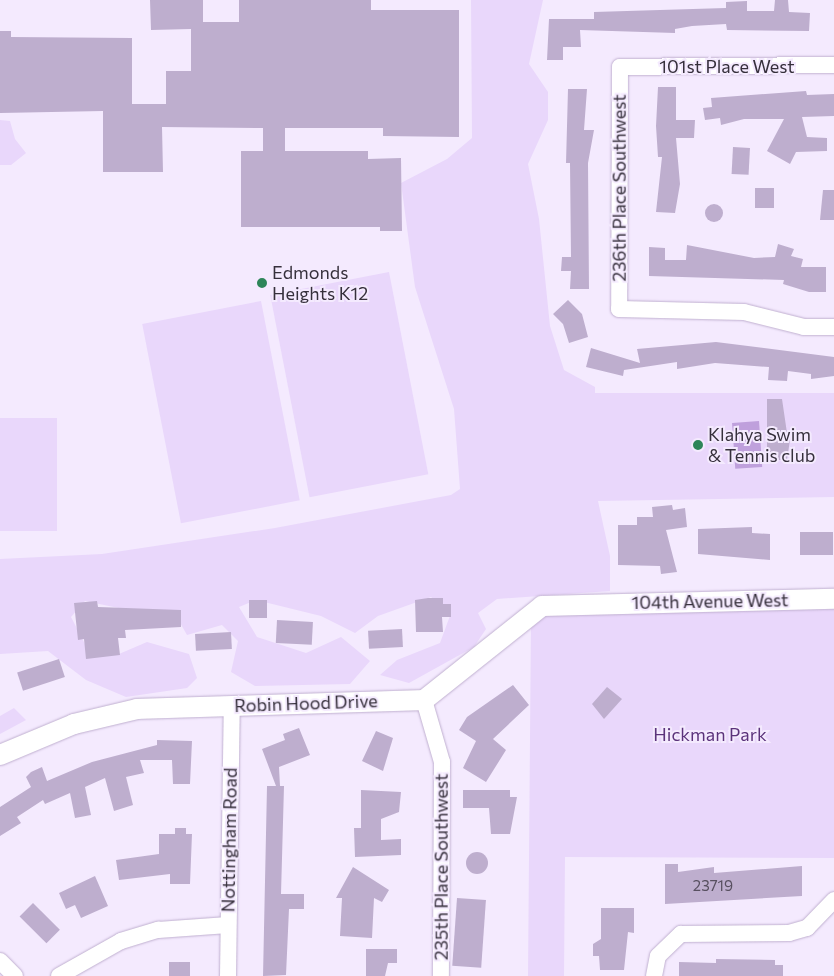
<!DOCTYPE html>
<style>
body{margin:0}
#map{position:relative;width:834px;height:976px;overflow:hidden;background:#f4eafe;font-family:Commissioner,sans-serif}
div>[style]{position:absolute}
[style*='--x']{left:calc(var(--x)*1px);top:calc(var(--y)*1px);width:calc(var(--w)*1px);rotate:calc(var(--a)*1deg)}
.green>*{inset:0;background:#e9d7fb;transform-origin:0 0}
.water>*{inset:0;background:#bfa0dc;transform-origin:0 0}
.building>*{inset:0;background:#beaece;transform-origin:0 0}
.round{border-radius:50%}
.roads{filter:drop-shadow(0 0 1px #c0b0d0) drop-shadow(0 0 1px #c0b0d0)}
.minor>*{height:16px;margin:-8px;padding:0 8px;transform-origin:8px;border-radius:8px;background:#fff}
.tertiary>*{height:20px;margin:-10px;padding:0 10px;transform-origin:10px;border-radius:10px;background:#fff}
.dots>*{width:14px;height:14px;translate:-50% -50%;box-sizing:border-box;border:2px solid #f4eafe;border-radius:50%}
span{translate:-50% -50%;white-space:nowrap;text-align:center;line-height:1.15;-webkit-text-stroke:4px #f4eafe;paint-order:stroke}
.number-label{font-size:15px;color:#585060}
.number-label span{-webkit-text-stroke-width:0}
.street-label{font-size:18px;color:#36303c}
.poi-label{font-size:18px;color:#36303c}
.left{translate:0 -50%;text-align:left}
.park-label{font-size:18px;color:#5b337b}
</style>
<div id="map">
<div class="green">
<i style="clip-path:polygon(471px 0,543px 0,529px 64px,548px 92px,548px 120px,528px 164px,539px 219px,550px 326px,564px 370px,595px 387px,595px 393px,834px 393px,834px 497px,598px 501px,610px 556px,610px 591px,497px 599px,478px 613px,486px 629px,474px 647px,409px 683px,380px 675px,397px 660px,440px 643px,451px 613px,431px 597px,378px 616px,355px 633px,321px 616px,256px 600px,239px 607px,257px 637px,306px 653px,341px 637px,370px 661px,350px 684px,255px 686px,231px 672px,238px 641px,222px 625px,187px 635px,174px 612px,133px 611px,85px 601px,71px 617px,86px 646px,119px 654px,147px 642px,189px 654px,197px 678px,187px 688px,126px 697px,86px 680px,48px 651px,0 654px,0 559px,102px 554px,275px 528px,451px 495px,460px 489px,454px 409px,415px 287px,401px 183px,447px 159px,472px 138px)"></i>
<i style="clip-path:polygon(0 120px,10px 121px,15px 139px,26px 153px,11px 165px,0 165px)"></i>
<i style="left:389px;top:272px;width:206px;height:121px;rotate:79deg"></i>
<i style="left:261px;top:301px;width:203px;height:121px;rotate:79deg"></i>
<i style="left:57px;top:418px;width:113px;height:57px;rotate:90deg"></i>
<i style="clip-path:polygon(834px 609px,834px 858px,565px 857px,564px 976px,528px 976px,531px 621px,547px 615px)"></i>
<i style="clip-path:polygon(14px 708px,26px 720px,0 734px,0 716px)"></i>
</div>
<div class="water">
<i style="left:759px;top:421px;width:46px;height:27px;rotate:86deg"></i>
</div>
<div class="building">
<i style="clip-path:polygon(150px 0,203px 0,203px 22px,239px 22px,239px 0,371px 0,371px 10px,459px 10px,459px 137px,383px 136px,383px 128px,285px 128px,285px 151px,368px 151px,368px 159px,401px 158px,402px 231px,380px 231px,380px 227px,241px 227px,241px 151px,263px 151px,263px 128px,162px 127px,163px 172px,103px 172px,103px 111px,0 113px,0 31px,11px 31px,11px 37px,132px 38px,132px 104px,166px 104px,166px 71px,191px 71px,191px 29px,151px 30px)"></i>
<i style="clip-path:polygon(775px 0,788px 0,789px 12px,810px 13px,809px 31px,727px 30px,726px 24px,692px 26px,675px 29px,675px 33px,580px 30px,581px 47px,563px 47px,563px 60px,547px 60px,549px 19px,594px 19px,594px 12px,726px 8px,726px 2px,747px 1px,747px 11px,774px 11px)"></i>
<i style="clip-path:polygon(658px 87px,676px 87px,676px 120px,695px 120px,694px 138px,676px 138px,680px 184px,675px 213px,656px 212px,662px 157px,658px 157px,656px 126px)"></i>
<i style="clip-path:polygon(568px 89px,587px 89px,584px 130px,594px 130px,588px 163px,589px 289px,570px 289px,571px 271px,561px 271px,562px 257px,571px 257px,570px 163px,566px 163px)"></i>
<i style="clip-path:polygon(806px 91px,807px 95px,834px 94px,834px 116px,802px 117px,807px 137px,827px 138px,827px 151px,796px 152px,790px 164px,767px 151px,784px 119px,744px 119px,721px 125px,720px 118px,705px 120px,703px 108px,712px 107px,711px 98px)"></i>
<i style="left:733px;top:147px;width:17px;height:27px;rotate:3deg"></i>
<i style="left:755px;top:188px;width:19px;height:20px"></i>
<i style="clip-path:polygon(823px 190px,834px 190px,834px 220px,820px 220px)"></i>
<i class="round" style="left:705px;top:204px;width:18px;height:18px"></i>
<i style="clip-path:polygon(778px 244px,794px 249px,791px 256px,803px 259px,801px 267px,826px 267px,826px 292px,809px 292px,783px 284px,784px 280px,649px 276px,649px 247px,665px 248px,665px 260px,686px 260px,687px 245px,754px 258px,775px 257px)"></i>
<i style="clip-path:polygon(568px 300px,582px 314px,588px 337px,569px 343px,563px 324px,553px 314px)"></i>
<i style="clip-path:polygon(716px 342px,834px 357px,834px 376px,811px 379px,811px 374px,788px 371px,787px 381px,768px 380px,769px 367px,715px 363px,677px 369px,677px 362px,624px 370px,623px 376px,586px 367px,591px 348px,640px 363px,637px 349px)"></i>
<i style="clip-path:polygon(767px 399px,782px 399px,787px 433px,791px 433px,787px 460px,767px 460px)"></i>
<i style="clip-path:polygon(672px 505px,673px 510px,685px 508px,687px 527px,666px 530px,677px 572px,661px 574px,660px 566px,618px 565px,618px 525px,637px 525px,637px 517px,653px 517px,652px 507px)"></i>
<i style="clip-path:polygon(752px 527px,752px 533px,770px 534px,770px 560px,698px 554px,698px 529px)"></i>
<i style="left:833px;top:532px;width:23px;height:33px;rotate:90deg"></i>
<i style="clip-path:polygon(428px 598px,443px 598px,443px 604px,451px 604px,451px 617px,442px 617px,443px 632px,416px 632px,415px 600px)"></i>
<i style="left:249px;top:600px;width:18px;height:18px"></i>
<i style="clip-path:polygon(97px 601px,98px 607px,181px 610px,181px 627px,125px 630px,126px 638px,118px 638px,120px 655px,86px 659px,84px 639px,78px 640px,74px 603px)"></i>
<i style="left:277px;top:620px;width:36px;height:23px;rotate:3deg"></i>
<i style="left:402px;top:629px;width:18px;height:34px;rotate:87deg"></i>
<i style="left:231px;top:632px;width:17px;height:36px;rotate:87deg"></i>
<i style="left:59px;top:659px;width:19px;height:44px;rotate:72deg"></i>
<i style="clip-path:polygon(513px 685px,529px 705px,493px 739px,506px 750px,486px 782px,463px 768px,476px 741px,459px 730px,467px 717px)"></i>
<i style="clip-path:polygon(607px 687px,622px 699px,604px 719px,592px 704px)"></i>
<i style="clip-path:polygon(299px 728px,310px 755px,279px 767px,280px 786px,284px 786px,281px 894px,304px 894px,304px 909px,289px 909px,286px 975px,263px 976px,267px 786px,276px 786px,262px 749px,285px 740px,283px 734px)"></i>
<i style="clip-path:polygon(376px 731px,393px 738px,383px 771px,362px 761px)"></i>
<i style="clip-path:polygon(157px 740px,192px 741px,190px 784px,173px 784px,172px 760px,140px 760px,144px 773px,126px 777px,133px 805px,114px 811px,105px 778px,85px 787px,91px 815px,75px 818px,70px 793px,45px 804px,43px 800px,17px 817px,21px 823px,0 836px,0 807px,31px 787px,26px 777px,31px 772px,42px 767px,47px 781px,92px 762px,157px 745px)"></i>
<i style="clip-path:polygon(361px 790px,401px 792px,399px 812px,381px 819px,381px 840px,401px 839px,401px 855px,355px 857px,354px 828px,361px 828px)"></i>
<i style="clip-path:polygon(463px 790px,510px 790px,510px 797px,517px 797px,510px 834px,491px 834px,489px 808px,463px 808px)"></i>
<i style="clip-path:polygon(175px 828px,186px 828px,186px 834px,192px 834px,190px 884px,170px 884px,170px 874px,119px 880px,116px 860px,159px 854px,159px 834px,175px 834px)"></i>
<i class="round" style="left:466px;top:852px;width:22px;height:22px"></i>
<i style="clip-path:polygon(665px 864px,678px 864px,678px 872px,714px 867px,714px 873px,802px 866px,802px 896px,665px 904px)"></i>
<i style="clip-path:polygon(353px 867px,389px 890px,382px 902px,374px 898px,372px 938px,340px 936px,342px 898px,336px 898px)"></i>
<i style="clip-path:polygon(95px 876px,108px 906px,81px 918px,75px 905px,66px 909px,59px 893px)"></i>
<i style="left:457px;top:898px;width:29px;height:68px;rotate:4deg"></i>
<i style="left:33px;top:903px;width:38px;height:19px;rotate:45deg"></i>
<i style="clip-path:polygon(601px 908px,634px 908px,634px 933px,628px 932px,624px 970px,600px 970px,599px 956px,593px 956px,593px 944px,601px 939px)"></i>
<i style="clip-path:polygon(366px 949px,397px 949px,397px 963px,388px 963px,385px 976px,366px 976px)"></i>
<i style="clip-path:polygon(716px 959px,775px 960px,775px 965px,783px 965px,783px 976px,679px 976px,679px 962px,716px 963px)"></i>
<i style="left:169px;top:962px;width:21px;height:14px"></i>
</div>
<div class="roads">
<div class="minor">
<i style="--x:834;--y:65;--w:214;--a:179.5"></i>
<i style="--x:620;--y:67;--w:242;--a:90.2"></i>
<i style="--x:619;--y:309;--w:125;--a:1.4"></i>
<i style="--x:744;--y:312;--w:62;--a:14"></i>
<i style="--x:804;--y:327;--w:30;--a:0"></i>
<i style="--x:424;--y:700;--w:65;--a:73.8"></i>
<i style="--x:442;--y:762;--w:214;--a:90.3"></i>
<i style="--x:0;--y:961;--w:21;--a:45"></i>
<i style="--x:59;--y:976;--w:71;--a:-29.4"></i>
<i style="--x:121;--y:941;--w:39;--a:-17"></i>
<i style="--x:158;--y:930;--w:70;--a:-4.1"></i>
<i style="--x:228;--y:976;--w:271;--a:-89.2"></i>
<i style="--x:654;--y:976;--w:20;--a:-79"></i>
<i style="--x:658;--y:956;--w:32;--a:-44"></i>
<i style="--x:681;--y:934;--w:108;--a:-0.5"></i>
<i style="--x:789;--y:933;--w:19;--a:-16"></i>
<i style="--x:807;--y:928;--w:39;--a:-46"></i>
</div>
<div class="tertiary">
<i style="--x:0;--y:755;--w:80;--a:-22.7"></i>
<i style="--x:74;--y:724;--w:65;--a:-13.4"></i>
<i style="--x:137;--y:709;--w:287;--a:-1.8"></i>
<i style="--x:424;--y:700;--w:151;--a:-38.5"></i>
<i style="--x:542;--y:606;--w:292;--a:-1.4"></i>
</div>
</div>
<div class="dots">
<i style="left:262px;top:283px;background:#2d8559"></i>
<i style="left:698px;top:445px;background:#2d8559"></i>
</div>
<div class="number-label">
<span style="left:713px;top:886px">23719</span>
</div>
<div class="street-label">
<span style="left:727px;top:66px">101st Place West</span>
<span style="left:619px;top:188px;rotate:-90deg">236th Place Southwest</span>
<span style="left:710px;top:601px;rotate:-1deg">104th Avenue West</span>
<span style="left:306px;top:703px;rotate:-2deg">Robin Hood Drive</span>
<span style="left:229px;top:840px;rotate:-89deg">Nottingham Road</span>
<span style="left:441px;top:867px;rotate:-90deg">235th Place Southwest</span>
</div>
<div class="poi-label">
<span class="left" style="left:272px;top:283px">Edmonds<br>Heights K12</span>
<span class="left" style="left:708px;top:445px">Klahya Swim<br>&amp; Tennis club</span>
</div>
<div class="park-label">
<span style="left:710px;top:734px">Hickman Park</span>
</div>
</div>
